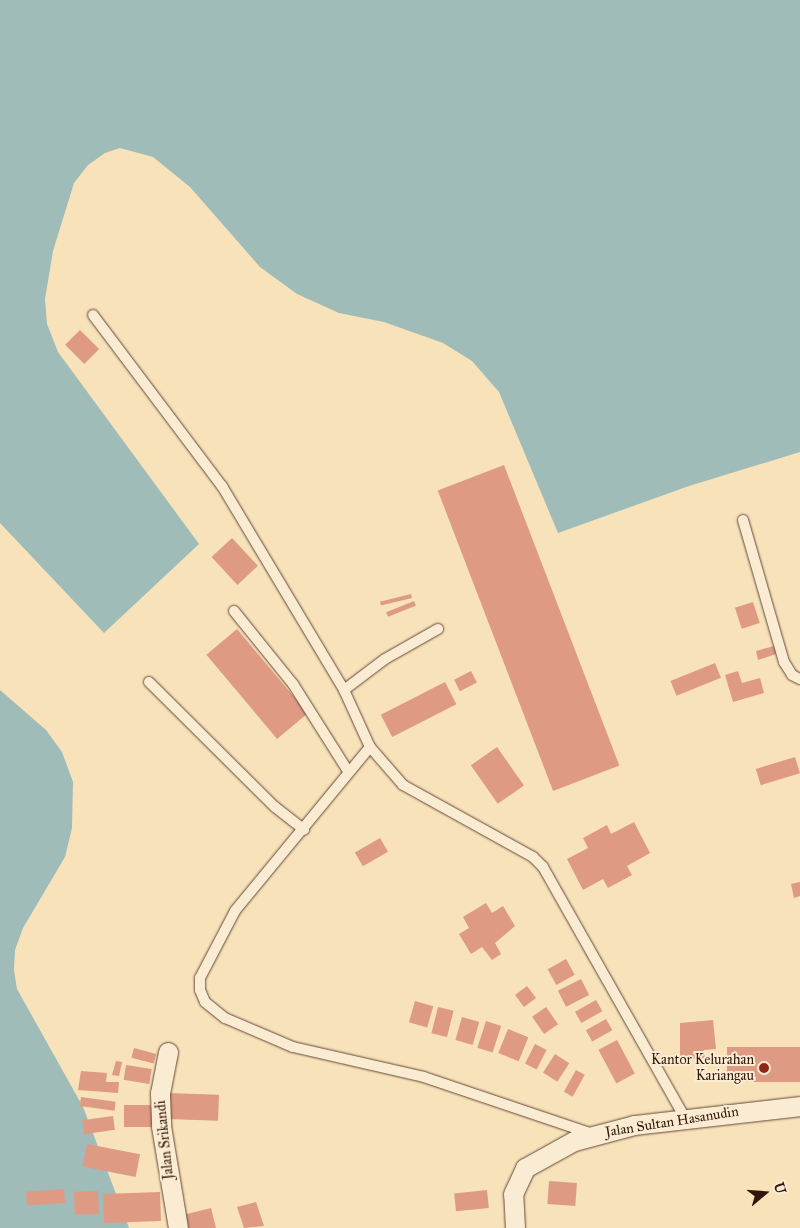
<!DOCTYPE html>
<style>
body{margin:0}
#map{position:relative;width:800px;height:1228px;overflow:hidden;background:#f7e2ba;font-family:"IM FELL Great Primer",serif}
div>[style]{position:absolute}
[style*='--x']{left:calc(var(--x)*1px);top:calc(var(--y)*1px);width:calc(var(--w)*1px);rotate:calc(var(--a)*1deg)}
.water>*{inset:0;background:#9fbcb8}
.building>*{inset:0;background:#df9a83;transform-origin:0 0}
.roads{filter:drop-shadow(0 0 1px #654836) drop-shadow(0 0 1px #654836)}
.lane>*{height:10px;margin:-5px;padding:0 5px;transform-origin:5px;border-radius:5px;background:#faecd2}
.street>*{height:19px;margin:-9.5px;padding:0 9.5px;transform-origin:9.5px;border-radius:9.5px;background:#faecd2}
.dots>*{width:14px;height:14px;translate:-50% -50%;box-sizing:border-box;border:2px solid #faecd2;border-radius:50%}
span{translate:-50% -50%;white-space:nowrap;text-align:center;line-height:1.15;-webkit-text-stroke:4px #faecd2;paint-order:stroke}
.poi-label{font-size:14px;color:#34150a}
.right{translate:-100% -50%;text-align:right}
.street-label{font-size:14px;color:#34150a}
.north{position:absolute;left:740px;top:1168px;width:50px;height:50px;-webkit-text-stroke:4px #faecd2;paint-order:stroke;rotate:72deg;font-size:14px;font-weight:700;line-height:20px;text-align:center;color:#34150a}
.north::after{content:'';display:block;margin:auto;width:18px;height:22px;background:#34150a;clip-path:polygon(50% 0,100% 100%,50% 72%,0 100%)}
</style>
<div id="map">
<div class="water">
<i style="clip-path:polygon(0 0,800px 0,800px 452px,689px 486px,558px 533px,499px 392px,472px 361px,443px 343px,384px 322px,339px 313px,297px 294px,260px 267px,190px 187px,153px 157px,120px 148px,105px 153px,88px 165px,74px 183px,53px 251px,45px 299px,47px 324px,58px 352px,199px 544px,104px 633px,0 523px)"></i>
<i style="clip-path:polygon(0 690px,46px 730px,62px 752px,73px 782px,72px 828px,65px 857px,23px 928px,15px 950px,14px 970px,17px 989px,83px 1107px,129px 1228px,0 1228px)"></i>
</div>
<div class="building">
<i style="left:80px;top:330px;width:27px;height:21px;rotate:45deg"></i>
<i style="left:504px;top:465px;width:322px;height:71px;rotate:69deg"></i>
<i style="left:232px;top:538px;width:38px;height:28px;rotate:47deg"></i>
<i style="left:411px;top:594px;width:4px;height:32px;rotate:76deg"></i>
<i style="left:414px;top:601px;width:5px;height:30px;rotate:68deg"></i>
<i style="left:753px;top:602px;width:22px;height:19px;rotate:72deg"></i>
<i style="left:237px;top:629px;width:110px;height:40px;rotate:50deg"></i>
<i style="clip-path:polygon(774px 646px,776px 654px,758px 660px,756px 651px)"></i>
<i style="left:715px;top:663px;width:16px;height:48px;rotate:68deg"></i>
<i style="left:471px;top:671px;width:13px;height:19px;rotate:63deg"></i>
<i style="clip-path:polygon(738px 671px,742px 683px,760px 678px,764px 693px,733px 702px,725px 675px)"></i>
<i style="left:445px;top:682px;width:25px;height:72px;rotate:63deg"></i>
<i style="left:497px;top:747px;width:47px;height:32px;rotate:55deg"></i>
<i style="left:795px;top:757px;width:17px;height:41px;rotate:73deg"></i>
<i style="clip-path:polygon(634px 822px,650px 853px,627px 866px,632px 875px,608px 888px,603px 879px,583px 890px,567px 859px,588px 848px,583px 838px,607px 825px,611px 834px)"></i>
<i style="left:380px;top:838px;width:16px;height:29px;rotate:60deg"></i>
<i style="clip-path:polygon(800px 882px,800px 896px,794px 898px,791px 884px)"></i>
<i style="clip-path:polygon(486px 903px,492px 913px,503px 906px,515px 926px,495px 943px,501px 954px,492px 960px,482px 947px,471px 954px,459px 934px,469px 928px,463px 917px)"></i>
<i style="left:566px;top:959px;width:18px;height:21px;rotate:61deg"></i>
<i style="left:581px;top:979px;width:18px;height:26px;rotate:63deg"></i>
<i style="left:527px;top:986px;width:15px;height:15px;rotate:53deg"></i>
<i style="left:596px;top:1000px;width:13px;height:24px;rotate:61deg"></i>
<i style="left:415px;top:1001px;width:19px;height:22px;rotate:16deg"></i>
<i style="left:438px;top:1007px;width:16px;height:27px;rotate:14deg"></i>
<i style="left:546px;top:1007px;width:21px;height:17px;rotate:55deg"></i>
<i style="left:462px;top:1017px;width:18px;height:24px;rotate:16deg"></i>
<i style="left:606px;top:1019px;width:13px;height:23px;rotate:61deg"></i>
<i style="clip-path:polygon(713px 1020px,716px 1049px,704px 1050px,705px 1058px,680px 1060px,680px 1023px)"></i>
<i style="left:486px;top:1021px;width:16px;height:28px;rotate:18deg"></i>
<i style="left:508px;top:1029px;width:22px;height:26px;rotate:22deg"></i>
<i style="left:617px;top:1040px;width:38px;height:21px;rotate:62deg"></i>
<i style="left:535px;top:1044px;width:13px;height:22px;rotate:27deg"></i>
<i style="left:800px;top:1047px;width:35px;height:73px;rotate:90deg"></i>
<i style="left:134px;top:1048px;width:23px;height:10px;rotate:15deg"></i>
<i style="left:555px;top:1054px;width:17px;height:22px;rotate:33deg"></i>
<i style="clip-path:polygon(116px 1061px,122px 1062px,119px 1076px,112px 1075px)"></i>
<i style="left:126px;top:1065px;width:26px;height:15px;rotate:9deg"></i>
<i style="left:576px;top:1070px;width:10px;height:25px;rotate:29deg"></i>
<i style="clip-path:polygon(81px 1071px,107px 1073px,106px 1082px,119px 1082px,118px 1093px,78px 1090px)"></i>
<i style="left:168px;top:1093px;width:51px;height:26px;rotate:2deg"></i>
<i style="left:81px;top:1097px;width:35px;height:9px;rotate:8deg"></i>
<i style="left:157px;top:1105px;width:22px;height:33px;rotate:90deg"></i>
<i style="left:113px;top:1116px;width:14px;height:31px;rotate:82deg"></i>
<i style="left:87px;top:1144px;width:54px;height:23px;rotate:11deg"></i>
<i style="left:549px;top:1181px;width:28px;height:23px;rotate:4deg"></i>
<i style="left:64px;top:1189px;width:14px;height:38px;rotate:86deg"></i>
<i style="left:487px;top:1190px;width:18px;height:33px;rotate:84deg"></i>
<i style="left:98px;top:1191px;width:23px;height:24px;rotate:88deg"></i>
<i style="left:160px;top:1192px;width:29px;height:57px;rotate:88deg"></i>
<i style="clip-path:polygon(256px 1202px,264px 1226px,244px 1228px,237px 1207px)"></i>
<i style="clip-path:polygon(211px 1208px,216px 1228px,187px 1228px,183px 1215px)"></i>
</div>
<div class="roads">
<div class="lane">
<i style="--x:93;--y:315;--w:214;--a:53"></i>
<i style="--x:222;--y:486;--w:238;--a:59.1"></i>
<i style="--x:344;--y:690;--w:63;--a:65.5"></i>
<i style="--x:370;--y:747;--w:212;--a:129.5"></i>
<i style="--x:235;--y:911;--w:76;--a:117.6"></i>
<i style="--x:200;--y:978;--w:12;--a:90"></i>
<i style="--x:200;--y:990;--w:13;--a:67"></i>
<i style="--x:205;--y:1002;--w:26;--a:39"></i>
<i style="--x:225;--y:1018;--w:74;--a:23.1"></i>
<i style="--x:293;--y:1047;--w:134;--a:12.9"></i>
<i style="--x:424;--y:1077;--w:177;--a:18.7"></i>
<i style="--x:743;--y:520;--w:148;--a:73.9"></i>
<i style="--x:784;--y:662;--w:15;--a:58"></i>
<i style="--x:792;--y:675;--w:9;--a:27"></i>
<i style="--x:234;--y:611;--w:94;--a:51.1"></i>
<i style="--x:293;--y:684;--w:103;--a:57.7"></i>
<i style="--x:149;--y:682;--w:177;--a:44.8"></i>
<i style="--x:275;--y:807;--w:37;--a:38"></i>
<i style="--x:344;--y:690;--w:51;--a:-37.1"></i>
<i style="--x:385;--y:659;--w:61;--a:-29.5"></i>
<i style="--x:370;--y:747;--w:50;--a:49"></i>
<i style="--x:403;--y:785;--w:149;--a:29"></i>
<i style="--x:533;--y:857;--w:14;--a:45"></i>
<i style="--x:543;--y:867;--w:288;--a:60.5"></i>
</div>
<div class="street">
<i style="--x:168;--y:1052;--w:42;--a:101"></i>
<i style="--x:160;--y:1093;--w:33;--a:88"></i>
<i style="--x:161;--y:1126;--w:103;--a:80.5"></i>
<i style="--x:515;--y:1228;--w:34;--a:-93"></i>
<i style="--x:513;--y:1194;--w:29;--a:-65"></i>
<i style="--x:525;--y:1168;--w:56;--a:-28.9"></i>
<i style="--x:574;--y:1141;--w:62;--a:-14.9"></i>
<i style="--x:634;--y:1125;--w:167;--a:-6.5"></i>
</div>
</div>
<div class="dots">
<i style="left:764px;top:1068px;background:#8f2418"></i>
</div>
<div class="poi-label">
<span class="right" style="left:754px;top:1068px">Kantor Kelurahan<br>Kariangau</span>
</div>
<div class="street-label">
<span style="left:672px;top:1122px;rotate:-9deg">Jalan Sultan Hasanudin</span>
<span style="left:165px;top:1140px;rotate:-96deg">Jalan Srikandi</span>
</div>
<div class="north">U</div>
</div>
